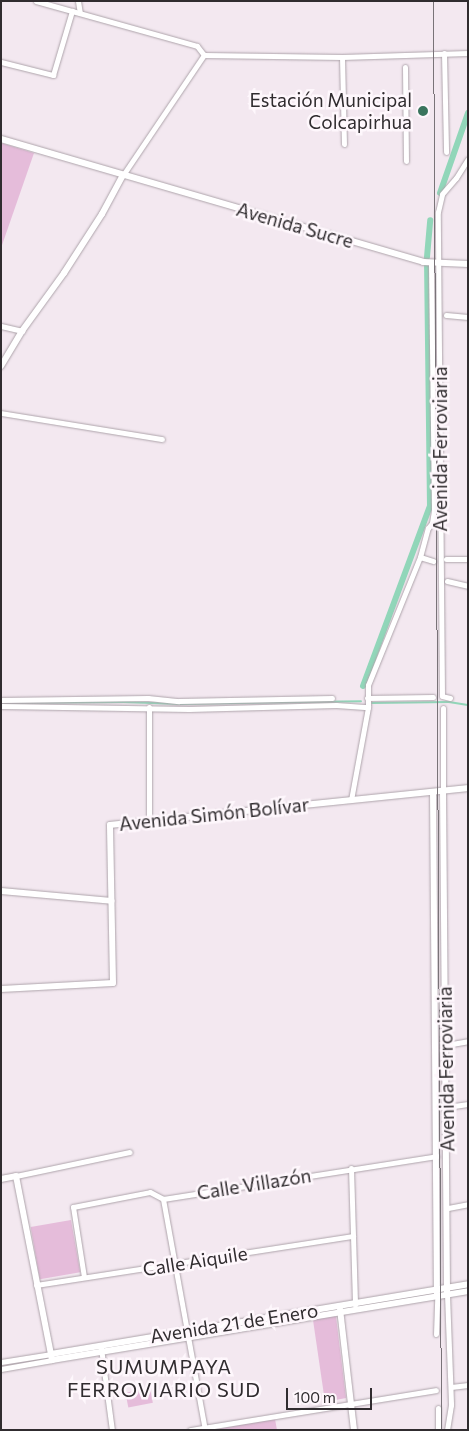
<!DOCTYPE html>
<meta charset="utf-8">
<style>
body{margin:0}
#map{position:relative;width:469px;height:1431px;overflow:hidden;background:#f3e8f0;font-family:Commissioner,sans-serif}
div>[style]{position:absolute}
[style*='--x']{left:calc(var(--x)*1px);top:calc(var(--y)*1px);width:calc(var(--w)*1px);rotate:calc(var(--a)*1deg)}
.green>*{inset:0;background:#e5bcda;transform-origin:0 0}
.stream>*{height:2px;margin:-1px;padding:0 1px;transform-origin:1px;border-radius:1px;background:#91d6b9}
.canal>*{height:6px;margin:-3px;padding:0 3px;transform-origin:3px;border-radius:3px;background:#91d6b9}
.roads{filter:drop-shadow(0 0 1px #aea4ab) drop-shadow(0 0 1px #aea4ab)}
.minor>*{height:5px;margin:-2.5px;padding:0 2.5px;transform-origin:2.5px;border-radius:2.5px;background:#fff}
.tertiary>*{height:6px;margin:-3px;padding:0 3px;transform-origin:3px;border-radius:3px;background:#fff}
.tram>*{height:1px;margin:-0.5px;padding:0 0.5px;transform-origin:0.5px;border-radius:0.5px;background:#797378}
.dots>*{width:14px;height:14px;translate:-50% -50%;box-sizing:border-box;border:2px solid #fef7fc;border-radius:50%}
span{translate:-50% -50%;white-space:nowrap;text-align:center;line-height:1.15;-webkit-text-stroke:5px #fef7fc;paint-order:stroke}
.poi-label{font-size:19px;color:#302c2f}
.right{translate:-100% -50%;text-align:right}
.street-label{font-size:19px;color:#302c2f}
.neighbourhood-label{font-size:20px;color:#302c2f;letter-spacing:1px}
.frame{position:absolute;inset:0;border:2px solid #302c2f;pointer-events:none}
.scale{position:absolute;left:286px;top:1388px;width:86px;height:22px;box-sizing:border-box;border:2px solid #302c2f;border-top:0;padding-left:6px;font-size:15px;line-height:18px;white-space:nowrap;color:#302c2f;-webkit-text-stroke:4px #fef7fc;paint-order:stroke}
</style>
<div id="map">
<div class="green">
<i style="clip-path:polygon(1px 143px,34px 153px,1px 248px)"></i>
<i style="left:71px;top:1220px;width:53px;height:41px;rotate:80deg"></i>
<i style="clip-path:polygon(334px 1315px,336px 1317px,346px 1398px,325px 1402px,313px 1320px)"></i>
<i style="left:150px;top:1388px;width:15px;height:25px;rotate:79deg"></i>
<i style="clip-path:polygon(275px 1419px,277px 1430px,211px 1430px)"></i>
</div>
<div class="stream">
<i style="--x:1;--y:703;--w:122;--a:-0.5"></i>
<i style="--x:123;--y:702;--w:57;--a:2"></i>
<i style="--x:180;--y:704;--w:181;--a:-0.9"></i>
<i style="--x:372;--y:703;--w:77;--a:-0.7"></i>
<i style="--x:449;--y:702;--w:19;--a:9"></i>
</div>
<div class="canal">
<i style="--x:440;--y:193;--w:85;--a:-70.7"></i>
<i style="--x:427;--y:257;--w:37;--a:-85"></i>
<i style="--x:363;--y:686;--w:192;--a:-69.6"></i>
<i style="--x:430;--y:506;--w:240;--a:-90.7"></i>
</div>
<div class="roads">
<div class="minor">
<i style="--x:36;--y:1;--w:167;--a:15.6"></i>
<i style="--x:197;--y:46;--w:11;--a:52"></i>
<i style="--x:204;--y:55;--w:138;--a:0.8"></i>
<i style="--x:342;--y:57;--w:126;--a:-1.8"></i>
<i style="--x:78;--y:1;--w:12;--a:81"></i>
<i style="--x:444;--y:53;--w:99;--a:88.8"></i>
<i style="--x:342;--y:57;--w:87;--a:88.7"></i>
<i style="--x:1;--y:62;--w:54;--a:14"></i>
<i style="--x:53;--y:75;--w:67;--a:-73.5"></i>
<i style="--x:405;--y:67;--w:94;--a:89.4"></i>
<i style="--x:123;--y:175;--w:145;--a:-56"></i>
<i style="--x:446;--y:315;--w:22;--a:5"></i>
<i style="--x:1;--y:326;--w:22;--a:13"></i>
<i style="--x:1;--y:413;--w:163;--a:9.2"></i>
<i style="--x:420;--y:557;--w:14;--a:17"></i>
<i style="--x:446;--y:559;--w:22;--a:0"></i>
<i style="--x:447;--y:581;--w:22;--a:13"></i>
<i style="--x:367;--y:698;--w:66;--a:-0.9"></i>
<i style="--x:450;--y:698;--w:8;--a:-166"></i>
<i style="--x:442;--y:696;--w:484;--a:-90.5"></i>
<i style="--x:438;--y:212;--w:18;--a:-77"></i>
<i style="--x:442;--y:194;--w:21;--a:-49"></i>
<i style="--x:456;--y:178;--w:22;--a:-58"></i>
<i style="--x:1;--y:700;--w:147;--a:-0.8"></i>
<i style="--x:148;--y:698;--w:31;--a:6"></i>
<i style="--x:179;--y:701;--w:153;--a:-1.1"></i>
<i style="--x:1;--y:706;--w:188;--a:0.9"></i>
<i style="--x:189;--y:709;--w:147;--a:-1.6"></i>
<i style="--x:336;--y:705;--w:32;--a:4"></i>
<i style="--x:149;--y:707;--w:113;--a:90"></i>
<i style="--x:443;--y:708;--w:83;--a:90"></i>
<i style="--x:351;--y:800;--w:95;--a:-79.6"></i>
<i style="--x:368;--y:707;--w:22;--a:-90"></i>
<i style="--x:368;--y:685;--w:138;--a:-67.9"></i>
<i style="--x:420;--y:557;--w:30;--a:-75"></i>
<i style="--x:428;--y:528;--w:6;--a:-51"></i>
<i style="--x:432;--y:523;--w:13;--a:-81"></i>
<i style="--x:434;--y:510;--w:247;--a:-90.7"></i>
<i style="--x:446;--y:1045;--w:22;--a:-10"></i>
<i style="--x:447;--y:1107;--w:21;--a:-8"></i>
<i style="--x:351;--y:1168;--w:137;--a:88.3"></i>
<i style="--x:16;--y:1176;--w:116;--a:-11.9"></i>
<i style="--x:163;--y:1199;--w:234;--a:79.7"></i>
<i style="--x:448;--y:1208;--w:20;--a:-11"></i>
<i style="--x:84;--y:1277;--w:71;--a:-98.9"></i>
<i style="--x:73;--y:1207;--w:78;--a:-11"></i>
<i style="--x:150;--y:1192;--w:15;--a:28"></i>
<i style="--x:163;--y:1199;--w:277;--a:-8.9"></i>
<i style="--x:36;--y:1285;--w:321;--a:-8.8"></i>
<i style="--x:447;--y:1294;--w:111;--a:87.9"></i>
<i style="--x:451;--y:1405;--w:25;--a:99"></i>
<i style="--x:436;--y:1334;--w:38;--a:-88"></i>
<i style="--x:101;--y:1348;--w:83;--a:82.4"></i>
<i style="--x:1;--y:1362;--w:51;--a:-9.1"></i>
<i style="--x:1;--y:1369;--w:52;--a:-10"></i>
<i style="--x:451;--y:1387;--w:17;--a:-7"></i>
<i style="--x:438;--y:1408;--w:22;--a:90"></i>
<i style="--x:190;--y:1430;--w:249;--a:-9.2"></i>
</div>
<div class="tertiary">
<i style="--x:1;--y:139;--w:440;--a:16.2"></i>
<i style="--x:423;--y:262;--w:45;--a:2.5"></i>
<i style="--x:1;--y:366;--w:41;--a:-59"></i>
<i style="--x:22;--y:331;--w:72;--a:-54.1"></i>
<i style="--x:64;--y:273;--w:70;--a:-57.2"></i>
<i style="--x:102;--y:214;--w:44;--a:-61.7"></i>
<i style="--x:443;--y:791;--w:503;--a:89.54"></i>
<i style="--x:433;--y:792;--w:504;--a:89.55"></i>
<i style="--x:1;--y:891;--w:111;--a:5.1"></i>
<i style="--x:1;--y:989;--w:112;--a:-3.1"></i>
<i style="--x:113;--y:983;--w:158;--a:-91.1"></i>
<i style="--x:110;--y:825;--w:360;--a:-5.9"></i>
<i style="--x:1;--y:1179;--w:15;--a:-11"></i>
<i style="--x:16;--y:1176;--w:187;--a:78.9"></i>
<i style="--x:52;--y:1360;--w:422;--a:-9.4"></i>
<i style="--x:340;--y:1309;--w:122;--a:83.4"></i>
<i style="--x:51;--y:1354;--w:423;--a:-9.5"></i>
</div>
</div>
<div class="tram">
<i style="--x:433;--y:1;--w:1429;--a:89.68"></i>
</div>
<div class="dots">
<i style="left:423px;top:111px;background:#39745d"></i>
</div>
<div class="poi-label">
<span class="right" style="left:412px;top:111px">Estación Municipal<br>Colcapirhua</span>
</div>
<div class="street-label">
<span style="left:295px;top:225px;rotate:16deg">Avenida Sucre</span>
<span style="left:440px;top:449px;rotate:-90deg">Avenida Ferroviaria</span>
<span style="left:214px;top:814px;rotate:-6deg">Avenida Simón Bolívar</span>
<span style="left:446px;top:1069px;rotate:-91deg">Avenida Ferroviaria</span>
<span style="left:254px;top:1184px;rotate:-9deg">Calle Villazón</span>
<span style="left:195px;top:1261px;rotate:-9deg">Calle Aiquile</span>
<span style="left:234px;top:1323px;rotate:-9deg">Avenida 21 de Enero</span>
</div>
<div class="neighbourhood-label">
<span style="left:164px;top:1378px">SUMUMPAYA<br>FERROVIARIO SUD</span>
</div>
<div class="frame"></div>
<div class="scale">100 m</div>
</div>
